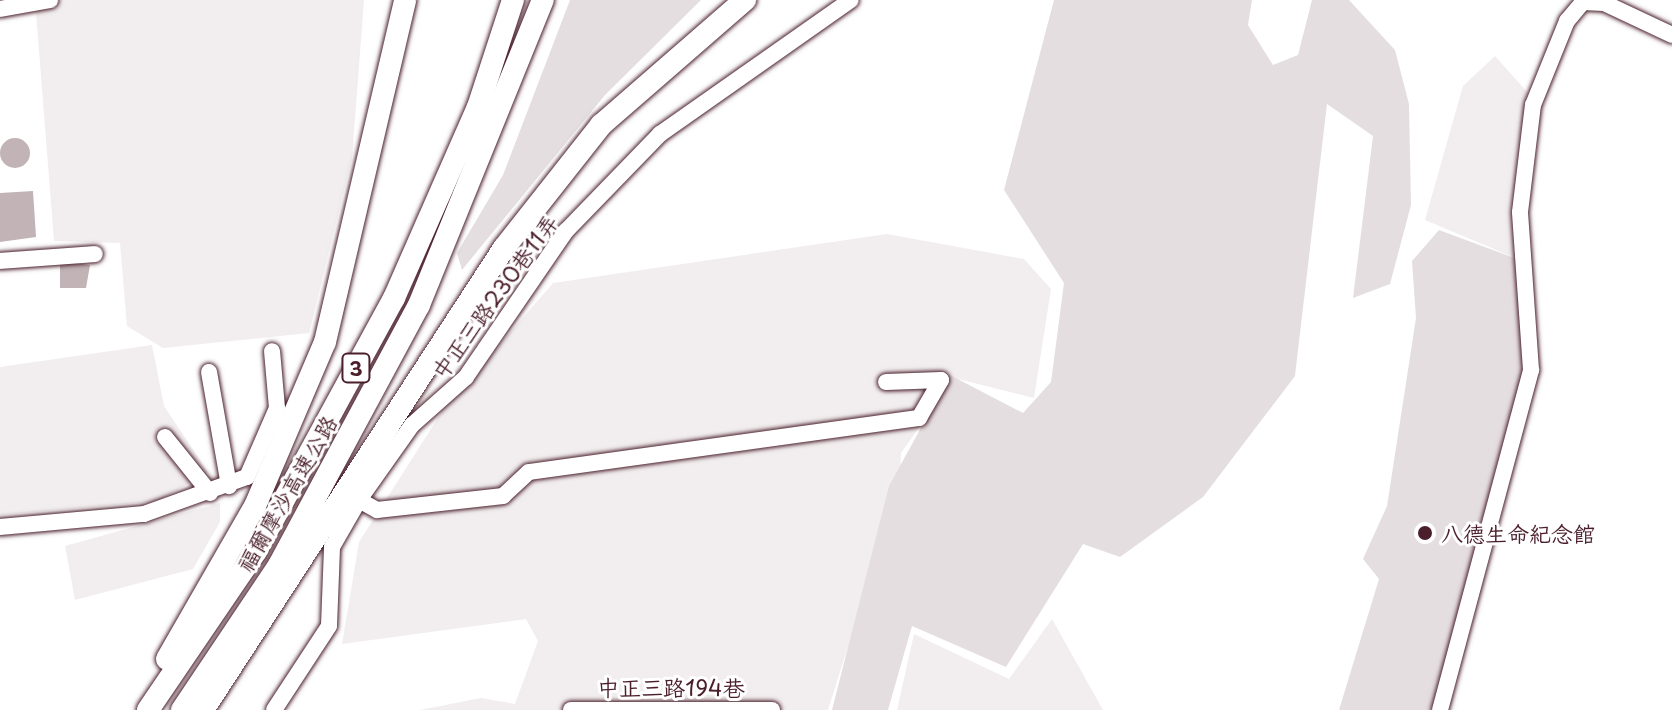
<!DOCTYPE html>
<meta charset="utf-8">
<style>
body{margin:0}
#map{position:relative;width:1672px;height:710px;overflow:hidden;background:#fff;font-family:"Playpen Sans","LXGW WenKai TC",sans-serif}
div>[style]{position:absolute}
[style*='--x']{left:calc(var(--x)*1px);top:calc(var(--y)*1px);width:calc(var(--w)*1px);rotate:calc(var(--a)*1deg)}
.built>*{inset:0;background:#f2eeef}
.green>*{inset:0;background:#e5dee0}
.water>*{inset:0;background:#c1b3b6}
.round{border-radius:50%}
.roads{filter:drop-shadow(0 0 2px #4a1f2b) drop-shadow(0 0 2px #4a1f2b)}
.minor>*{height:16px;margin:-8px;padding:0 8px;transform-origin:8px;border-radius:8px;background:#fff}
.highway>*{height:22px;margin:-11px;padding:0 11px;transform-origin:11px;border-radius:11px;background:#fff}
.dots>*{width:22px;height:22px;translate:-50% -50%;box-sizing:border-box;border:4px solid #fff;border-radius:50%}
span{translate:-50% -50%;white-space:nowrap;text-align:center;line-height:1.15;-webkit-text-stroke:6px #fff;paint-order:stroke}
.shield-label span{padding:2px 6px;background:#fff;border:2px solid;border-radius:6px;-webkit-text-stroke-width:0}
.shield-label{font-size:20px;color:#4a1f2b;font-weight:700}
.street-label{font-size:22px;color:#4a1f2b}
.poi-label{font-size:22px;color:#4a1f2b}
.left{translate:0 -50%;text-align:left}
</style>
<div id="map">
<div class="built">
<i style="clip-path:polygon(35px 0,364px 0,352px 158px,309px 333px,163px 348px,127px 326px,120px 243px,54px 241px)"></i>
<i style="clip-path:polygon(1495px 56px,1529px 94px,1514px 218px,1520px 260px,1425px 220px,1463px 86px)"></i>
<i style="clip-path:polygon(887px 234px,1024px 259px,1051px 289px,1034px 398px,954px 378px,901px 453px,898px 538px,862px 602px,828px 710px,420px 710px,481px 698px,515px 704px,538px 641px,526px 619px,342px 644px,359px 542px,443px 410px,553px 283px)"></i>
<i style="clip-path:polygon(152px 345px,164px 406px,208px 472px,158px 501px,0 515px,0 367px)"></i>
<i style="clip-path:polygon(220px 503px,220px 522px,193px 569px,75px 600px,65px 546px)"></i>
<i style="clip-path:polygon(1052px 619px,1103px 710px,897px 710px,914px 634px,1009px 679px)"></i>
</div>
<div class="green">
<i style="clip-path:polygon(570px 0,701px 0,605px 95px,462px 270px,457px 253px,503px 175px)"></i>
<i style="clip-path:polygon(1054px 0,1252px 0,1248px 25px,1273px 65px,1298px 55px,1312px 0,1349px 0,1395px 50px,1409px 104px,1411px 205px,1390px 284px,1353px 298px,1373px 136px,1327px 104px,1295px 376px,1203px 497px,1120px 557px,1083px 544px,1006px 667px,912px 626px,888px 710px,832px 710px,889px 486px,950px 375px,1023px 413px,1051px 382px,1064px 283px,1004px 190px)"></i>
<i style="clip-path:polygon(1439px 230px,1520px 260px,1525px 370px,1433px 710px,1339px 710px,1379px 579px,1363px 559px,1387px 506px,1416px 318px,1412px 261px)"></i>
</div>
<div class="water">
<i class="round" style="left:0;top:138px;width:30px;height:30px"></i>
<i style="clip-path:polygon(33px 191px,36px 237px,0 242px,0 193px)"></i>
<i style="clip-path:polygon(60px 261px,90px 265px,86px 288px,60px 288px)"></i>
</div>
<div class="roads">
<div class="minor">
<i style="--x:0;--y:9;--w:51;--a:-10.2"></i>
<i style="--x:0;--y:261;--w:95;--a:-4.2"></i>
<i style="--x:209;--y:372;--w:116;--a:80"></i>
<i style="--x:165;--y:437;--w:72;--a:51.2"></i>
<i style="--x:359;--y:500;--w:21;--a:29"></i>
<i style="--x:377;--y:510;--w:127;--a:-6.3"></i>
<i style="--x:503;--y:496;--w:35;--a:-43"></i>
<i style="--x:529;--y:472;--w:394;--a:-7.9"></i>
<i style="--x:919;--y:418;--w:44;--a:-59.9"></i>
<i style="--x:941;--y:380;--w:55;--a:177.9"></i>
<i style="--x:0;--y:527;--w:145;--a:-5.2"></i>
<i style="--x:144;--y:514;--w:109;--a:-19.8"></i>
<i style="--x:247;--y:477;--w:75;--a:-66.5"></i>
<i style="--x:277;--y:408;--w:57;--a:-95"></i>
<i style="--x:274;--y:710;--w:100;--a:-56.8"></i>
<i style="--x:329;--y:626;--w:79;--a:-87.8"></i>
<i style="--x:332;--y:547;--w:54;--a:-60.1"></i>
<i style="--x:359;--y:500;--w:92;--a:-54.8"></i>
<i style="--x:412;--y:425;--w:72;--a:-41.6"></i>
<i style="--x:466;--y:377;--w:177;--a:-55.6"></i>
<i style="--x:566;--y:231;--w:135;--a:-45.9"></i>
<i style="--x:660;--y:134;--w:233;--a:-35.1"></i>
<i style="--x:571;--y:710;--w:201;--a:0"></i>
<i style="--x:1440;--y:710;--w:352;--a:-75"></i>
<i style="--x:1531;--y:370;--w:158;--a:-94"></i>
<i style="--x:1520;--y:212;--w:108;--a:-83.1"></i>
<i style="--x:1533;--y:105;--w:91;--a:-68"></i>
<i style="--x:1567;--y:21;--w:25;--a:-50"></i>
<i style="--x:1583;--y:2;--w:21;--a:3"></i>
<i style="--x:1604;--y:3;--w:75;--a:25.2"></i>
</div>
<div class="highway">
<i style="--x:167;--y:659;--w:177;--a:-60.1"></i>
<i style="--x:255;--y:506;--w:178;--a:-66.9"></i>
<i style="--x:325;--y:342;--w:351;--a:-76.8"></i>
<i style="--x:148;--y:710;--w:192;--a:-55.8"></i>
<i style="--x:256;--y:551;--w:288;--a:-61.4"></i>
<i style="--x:394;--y:298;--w:209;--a:-66.3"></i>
<i style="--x:478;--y:107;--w:113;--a:-71.9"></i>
<i style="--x:182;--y:710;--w:174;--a:-56.2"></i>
<i style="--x:279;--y:565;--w:295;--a:-61.7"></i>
<i style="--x:419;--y:305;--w:329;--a:-67.9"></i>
<i style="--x:203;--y:710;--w:551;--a:-56.92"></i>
<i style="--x:504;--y:248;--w:157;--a:-51.7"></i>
<i style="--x:601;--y:125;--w:191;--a:-41"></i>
</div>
</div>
<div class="dots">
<i style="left:1425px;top:533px;background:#4a1f2b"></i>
</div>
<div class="shield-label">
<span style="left:356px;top:368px">3</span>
</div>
<div class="street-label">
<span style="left:494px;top:296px;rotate:-54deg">中正三路230巷11弄</span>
<span style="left:286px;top:493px;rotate:-60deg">福爾摩沙高速公路</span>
<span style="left:671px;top:687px">中正三路194巷</span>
</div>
<div class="poi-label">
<span class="left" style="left:1441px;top:533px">八德生命紀念館</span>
</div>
</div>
